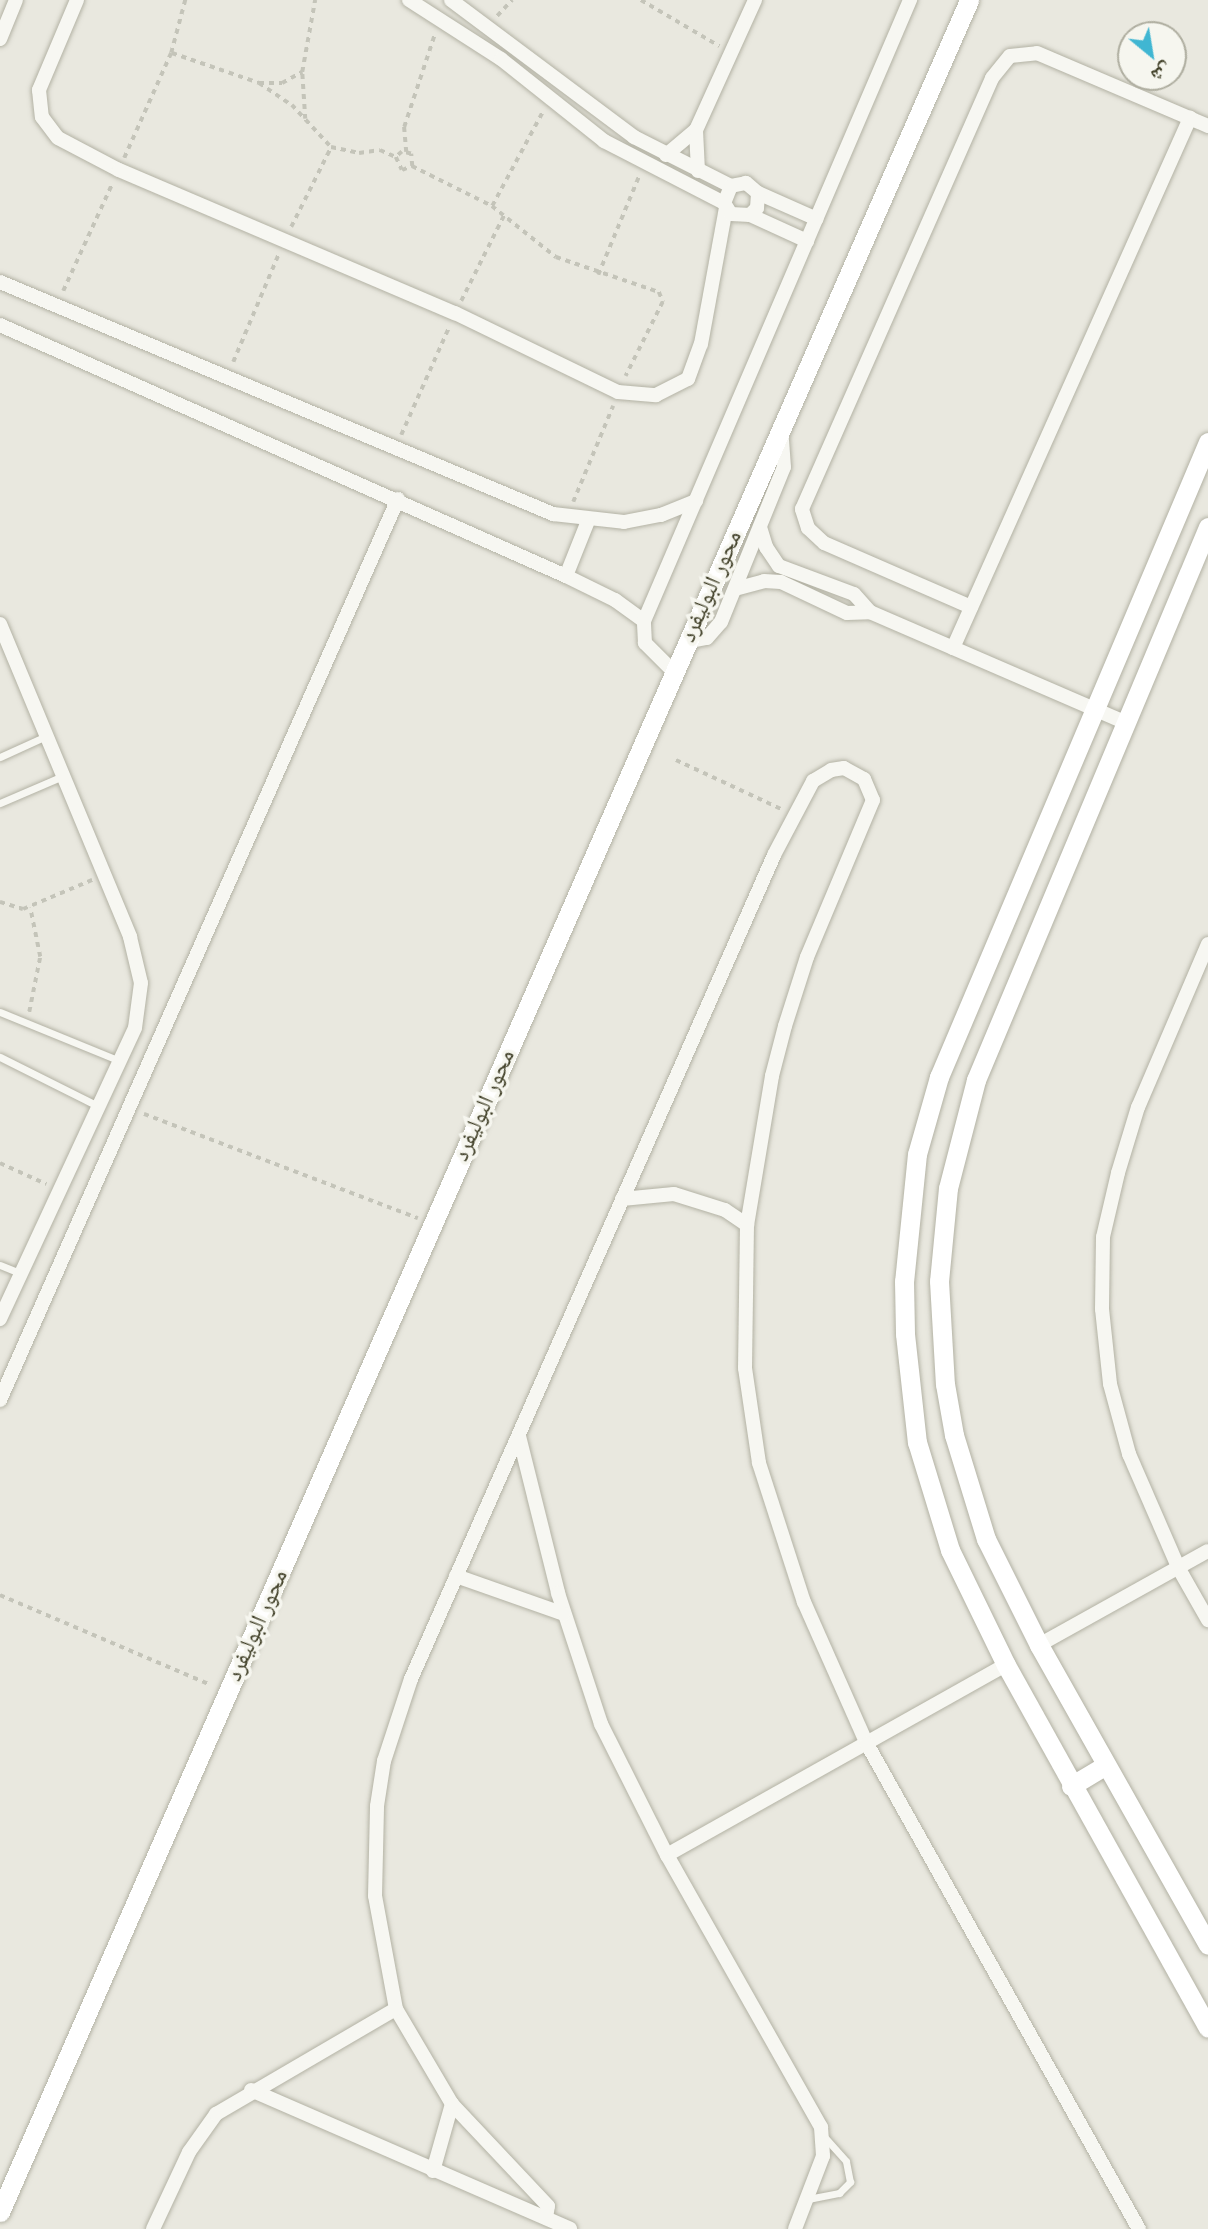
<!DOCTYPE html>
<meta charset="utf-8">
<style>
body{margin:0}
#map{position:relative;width:1208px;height:2229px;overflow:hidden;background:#e9e8df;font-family:Cabin,"Noto Naskh Arabic",sans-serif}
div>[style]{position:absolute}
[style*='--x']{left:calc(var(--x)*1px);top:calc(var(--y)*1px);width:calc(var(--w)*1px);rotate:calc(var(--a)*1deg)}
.path>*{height:3.5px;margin-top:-1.75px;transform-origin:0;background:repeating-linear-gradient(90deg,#c4c4b9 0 5px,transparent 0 10px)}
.roads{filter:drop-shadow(0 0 2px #b3b2a4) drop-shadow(0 0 2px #b3b2a4)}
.lane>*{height:7px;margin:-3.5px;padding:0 3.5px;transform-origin:3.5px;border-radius:3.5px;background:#f7f7f2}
.street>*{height:14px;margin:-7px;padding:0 7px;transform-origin:7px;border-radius:7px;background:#f7f7f2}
.secondary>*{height:19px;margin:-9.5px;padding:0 9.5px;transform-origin:9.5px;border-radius:9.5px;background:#fff}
span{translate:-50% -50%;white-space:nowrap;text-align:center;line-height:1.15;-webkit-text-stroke:7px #f6f6ef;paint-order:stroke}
.street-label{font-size:23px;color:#414028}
.north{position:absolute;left:1117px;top:21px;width:70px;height:70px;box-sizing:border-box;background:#f6f6ef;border:2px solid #aead9f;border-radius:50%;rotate:150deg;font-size:19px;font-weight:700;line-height:28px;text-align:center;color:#414028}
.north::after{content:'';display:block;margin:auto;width:24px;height:32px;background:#40b6d2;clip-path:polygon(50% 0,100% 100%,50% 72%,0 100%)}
</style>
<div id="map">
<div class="path">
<i style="--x:641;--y:0;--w:91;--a:30.5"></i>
<i style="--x:497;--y:16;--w:22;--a:-47"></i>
<i style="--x:172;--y:53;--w:92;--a:19"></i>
<i style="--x:259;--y:83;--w:23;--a:0"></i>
<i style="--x:282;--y:83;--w:23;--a:-29"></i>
<i style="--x:259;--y:83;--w:40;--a:34"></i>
<i style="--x:292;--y:105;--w:57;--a:47.1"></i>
<i style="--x:331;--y:147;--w:29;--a:12"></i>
<i style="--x:359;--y:153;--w:21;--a:-8"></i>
<i style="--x:380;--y:150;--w:17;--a:24"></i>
<i style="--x:305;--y:119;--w:47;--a:-93.7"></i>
<i style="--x:302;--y:72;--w:73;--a:-79.8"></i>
<i style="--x:406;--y:152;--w:25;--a:-95"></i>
<i style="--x:404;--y:127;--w:99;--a:-71.7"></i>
<i style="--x:124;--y:158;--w:115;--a:-65.9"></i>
<i style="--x:171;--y:53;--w:55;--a:-75.2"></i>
<i style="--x:412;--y:166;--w:12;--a:-95"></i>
<i style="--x:411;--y:154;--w:9;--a:-167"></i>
<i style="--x:402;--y:152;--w:8;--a:140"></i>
<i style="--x:396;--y:157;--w:14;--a:65"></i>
<i style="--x:402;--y:170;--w:11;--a:-22"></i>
<i style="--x:412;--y:166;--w:89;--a:26.6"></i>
<i style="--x:492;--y:206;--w:82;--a:38.6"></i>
<i style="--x:556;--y:257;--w:109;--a:18.8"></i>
<i style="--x:659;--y:292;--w:11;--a:68"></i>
<i style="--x:663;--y:302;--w:83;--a:116.6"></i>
<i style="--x:492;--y:206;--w:106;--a:-61.7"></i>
<i style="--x:291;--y:227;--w:89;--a:-63.4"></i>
<i style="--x:598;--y:275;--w:107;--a:-67.5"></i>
<i style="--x:63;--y:291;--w:118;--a:-65.4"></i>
<i style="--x:461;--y:301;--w:96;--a:-63.4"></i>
<i style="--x:233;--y:362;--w:118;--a:-67.1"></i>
<i style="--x:401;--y:435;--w:118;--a:-66"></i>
<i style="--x:573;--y:502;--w:104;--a:-67.4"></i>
<i style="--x:676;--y:760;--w:116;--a:25"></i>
<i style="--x:0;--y:902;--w:24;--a:17"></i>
<i style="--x:23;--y:909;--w:75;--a:-22.8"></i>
<i style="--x:29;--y:1012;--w:56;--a:-78.7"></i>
<i style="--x:40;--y:957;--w:50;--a:-101.5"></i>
<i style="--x:144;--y:1114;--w:293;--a:20.8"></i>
<i style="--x:0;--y:1163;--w:51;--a:24.5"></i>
<i style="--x:0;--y:1595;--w:229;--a:23.1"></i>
</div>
<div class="roads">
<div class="lane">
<i style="--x:0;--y:757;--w:51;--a:-24.5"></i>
<i style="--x:0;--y:803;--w:69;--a:-23.2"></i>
<i style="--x:0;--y:1012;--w:130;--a:22.2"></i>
<i style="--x:0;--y:1057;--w:110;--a:26.6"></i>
<i style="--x:0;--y:1265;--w:22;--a:22"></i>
<i style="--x:808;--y:2199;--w:32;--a:-11"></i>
<i style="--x:839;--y:2193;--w:16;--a:-45"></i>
<i style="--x:850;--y:2182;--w:21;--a:-101"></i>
<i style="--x:846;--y:2161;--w:31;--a:-132"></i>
</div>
<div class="street">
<i style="--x:77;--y:0;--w:98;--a:112.9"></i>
<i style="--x:39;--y:90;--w:27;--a:84"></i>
<i style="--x:42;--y:117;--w:26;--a:53"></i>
<i style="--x:58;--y:138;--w:69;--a:27.7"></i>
<i style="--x:119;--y:170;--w:365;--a:23.1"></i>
<i style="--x:455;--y:313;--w:181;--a:25.9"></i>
<i style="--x:618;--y:392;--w:38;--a:5"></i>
<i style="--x:656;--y:395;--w:36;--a:-27"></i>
<i style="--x:688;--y:379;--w:37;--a:-70"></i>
<i style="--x:701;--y:344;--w:138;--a:-79.6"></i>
<i style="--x:409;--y:0;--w:109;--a:32.7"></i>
<i style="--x:501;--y:59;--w:132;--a:38.5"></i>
<i style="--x:604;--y:141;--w:135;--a:27.3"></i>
<i style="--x:451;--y:0;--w:229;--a:36.8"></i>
<i style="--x:634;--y:137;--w:109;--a:26.8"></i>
<i style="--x:0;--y:39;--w:42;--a:-67.7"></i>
<i style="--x:666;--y:155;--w:39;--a:-40"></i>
<i style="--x:698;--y:171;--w:41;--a:-92.8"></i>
<i style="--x:696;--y:130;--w:143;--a:-65.6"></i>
<i style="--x:758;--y:193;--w:64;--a:23.8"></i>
<i style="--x:750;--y:215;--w:10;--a:-45"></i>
<i style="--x:757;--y:208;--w:15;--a:-86"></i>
<i style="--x:758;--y:193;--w:16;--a:-140"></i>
<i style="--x:746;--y:183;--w:15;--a:169"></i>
<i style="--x:731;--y:186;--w:18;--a:112"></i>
<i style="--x:724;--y:203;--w:13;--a:58"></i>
<i style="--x:731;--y:214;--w:19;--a:3"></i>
<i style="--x:750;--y:215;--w:63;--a:24.5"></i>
<i style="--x:0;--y:282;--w:600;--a:22.76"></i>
<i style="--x:553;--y:514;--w:71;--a:6.4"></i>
<i style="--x:624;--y:522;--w:38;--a:-11"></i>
<i style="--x:661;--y:515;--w:38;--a:-22"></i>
<i style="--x:0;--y:325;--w:619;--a:23.92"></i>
<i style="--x:566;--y:576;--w:55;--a:26.1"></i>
<i style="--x:615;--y:600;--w:36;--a:36"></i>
<i style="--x:760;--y:527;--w:21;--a:73"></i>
<i style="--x:766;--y:547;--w:23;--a:56"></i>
<i style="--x:779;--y:566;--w:80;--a:20.5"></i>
<i style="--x:854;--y:594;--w:24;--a:48"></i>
<i style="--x:566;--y:576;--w:59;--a:-68.2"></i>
<i style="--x:735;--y:589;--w:30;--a:-15"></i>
<i style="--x:764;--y:581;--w:17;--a:3"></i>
<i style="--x:781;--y:582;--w:73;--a:25.2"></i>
<i style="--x:847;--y:613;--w:23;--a:-2"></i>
<i style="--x:870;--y:612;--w:277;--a:23.4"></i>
<i style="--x:971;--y:607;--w:160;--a:-156.5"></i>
<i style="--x:824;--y:543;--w:22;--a:-137"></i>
<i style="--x:808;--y:528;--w:20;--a:-108"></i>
<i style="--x:802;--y:509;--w:471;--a:-66.2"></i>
<i style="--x:992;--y:78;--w:28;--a:-51"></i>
<i style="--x:1010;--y:56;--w:27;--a:-6"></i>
<i style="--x:1037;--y:53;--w:186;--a:23.1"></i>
<i style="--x:0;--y:624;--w:339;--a:67.4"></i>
<i style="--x:130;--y:937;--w:47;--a:76.6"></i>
<i style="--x:141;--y:983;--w:45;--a:97.6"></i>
<i style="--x:135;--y:1028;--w:321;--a:114.9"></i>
<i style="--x:686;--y:642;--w:21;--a:-11"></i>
<i style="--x:707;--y:638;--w:21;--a:-49"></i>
<i style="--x:721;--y:622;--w:167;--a:-67.9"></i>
<i style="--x:784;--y:467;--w:40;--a:-94.3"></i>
<i style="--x:953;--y:648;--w:581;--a:-65.91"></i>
<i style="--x:673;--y:671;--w:40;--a:-135"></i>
<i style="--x:645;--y:643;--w:22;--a:-93"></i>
<i style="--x:644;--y:621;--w:676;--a:-66.81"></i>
<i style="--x:1208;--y:944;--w:177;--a:113.2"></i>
<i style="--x:1138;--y:1107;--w:69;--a:106.9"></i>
<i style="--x:1118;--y:1173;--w:66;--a:103.2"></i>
<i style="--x:1103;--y:1237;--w:72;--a:90.8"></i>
<i style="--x:1102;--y:1309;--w:75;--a:83.9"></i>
<i style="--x:1110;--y:1384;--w:73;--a:74.8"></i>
<i style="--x:1129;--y:1454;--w:125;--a:66.5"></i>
<i style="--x:1179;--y:1569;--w:59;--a:60.4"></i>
<i style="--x:622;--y:1199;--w:52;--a:-5.5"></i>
<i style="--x:674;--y:1194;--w:53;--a:17.4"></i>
<i style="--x:725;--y:1210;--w:27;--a:34"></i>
<i style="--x:0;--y:1400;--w:985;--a:-66.17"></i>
<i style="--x:519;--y:1436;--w:162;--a:76"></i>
<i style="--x:558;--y:1593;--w:138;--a:71.8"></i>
<i style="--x:601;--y:1724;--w:147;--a:63.3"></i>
<i style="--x:667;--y:1855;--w:313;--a:60.5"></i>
<i style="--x:821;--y:2127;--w:29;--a:86"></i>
<i style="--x:823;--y:2156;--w:78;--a:111"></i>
<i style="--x:456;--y:1576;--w:114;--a:19.4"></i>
<i style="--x:1039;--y:1645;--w:193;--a:-29.1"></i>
<i style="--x:667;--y:1855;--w:389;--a:-29.3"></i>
<i style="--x:251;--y:2090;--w:348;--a:23.5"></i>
<i style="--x:433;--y:2171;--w:70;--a:-74.2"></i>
<i style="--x:546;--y:2218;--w:12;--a:-81"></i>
<i style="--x:548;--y:2206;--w:140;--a:-133.3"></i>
<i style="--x:452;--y:2104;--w:110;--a:-120.5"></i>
<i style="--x:396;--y:2009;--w:115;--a:-100.5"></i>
<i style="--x:375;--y:1896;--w:90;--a:-88.7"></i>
<i style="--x:377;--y:1806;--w:46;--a:-81.2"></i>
<i style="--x:384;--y:1761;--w:86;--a:-71.8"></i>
<i style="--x:411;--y:1679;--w:900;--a:-66.22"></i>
<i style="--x:774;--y:855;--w:84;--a:-62.2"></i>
<i style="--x:813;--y:781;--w:21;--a:-31"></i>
<i style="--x:831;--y:770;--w:13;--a:-9"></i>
<i style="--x:844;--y:768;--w:23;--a:29"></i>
<i style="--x:864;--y:779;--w:23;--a:67"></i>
<i style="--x:873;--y:800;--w:170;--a:112.8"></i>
<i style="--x:807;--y:957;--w:72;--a:107.7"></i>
<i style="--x:785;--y:1026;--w:52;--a:104.6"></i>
<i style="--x:772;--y:1076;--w:151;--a:99.5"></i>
<i style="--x:747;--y:1225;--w:143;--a:90.8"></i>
<i style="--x:745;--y:1368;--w:96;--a:81.6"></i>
<i style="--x:759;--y:1463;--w:146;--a:72.1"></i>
<i style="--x:804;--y:1602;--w:155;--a:66.1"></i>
<i style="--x:867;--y:1744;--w:556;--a:60.72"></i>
<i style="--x:153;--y:2229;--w:85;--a:-64.9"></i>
<i style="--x:189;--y:2152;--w:47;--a:-54.6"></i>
<i style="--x:216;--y:2114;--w:208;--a:-30.3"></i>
</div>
<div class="secondary">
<i style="--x:1208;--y:442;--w:690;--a:112.96"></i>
<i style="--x:939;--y:1077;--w:80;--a:105.9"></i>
<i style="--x:917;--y:1154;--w:128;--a:95.8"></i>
<i style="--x:904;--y:1281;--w:53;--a:88.9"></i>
<i style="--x:905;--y:1334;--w:109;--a:83.7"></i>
<i style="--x:917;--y:1442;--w:113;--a:73"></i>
<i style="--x:950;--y:1550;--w:128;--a:64"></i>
<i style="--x:1006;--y:1665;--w:415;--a:60.9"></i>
<i style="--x:1208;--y:527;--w:600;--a:112.76"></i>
<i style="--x:976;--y:1080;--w:112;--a:104.5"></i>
<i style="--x:948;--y:1188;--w:93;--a:95.5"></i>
<i style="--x:939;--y:1281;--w:103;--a:86.7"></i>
<i style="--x:945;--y:1384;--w:52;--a:80"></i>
<i style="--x:954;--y:1435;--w:109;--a:72.9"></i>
<i style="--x:986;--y:1539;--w:119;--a:63.4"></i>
<i style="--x:1039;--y:1645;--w:344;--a:60.6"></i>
<i style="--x:1071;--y:1786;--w:41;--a:-31"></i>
<i style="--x:0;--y:2212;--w:2415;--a:-66.34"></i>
</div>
</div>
<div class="street-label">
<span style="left:710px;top:586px;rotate:-66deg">محور البوليفرد</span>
<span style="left:483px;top:1105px;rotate:-66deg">محور البوليفرد</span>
<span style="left:256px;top:1625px;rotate:-66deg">محور البوليفرد</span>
</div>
<div class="north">ش</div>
</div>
